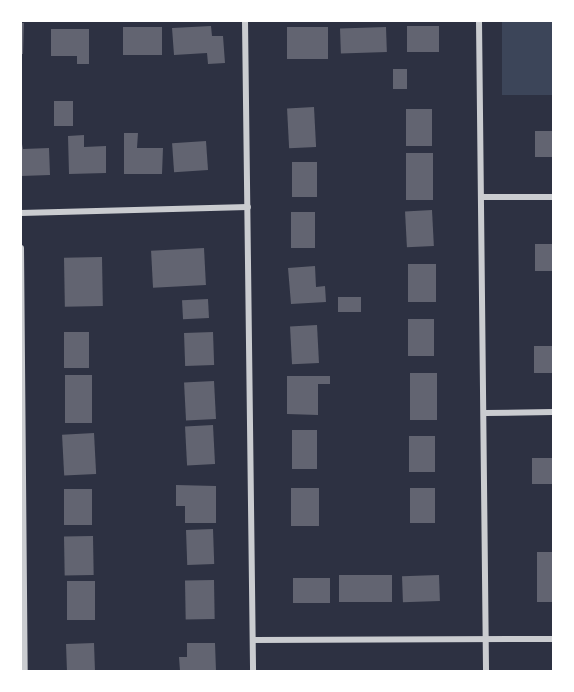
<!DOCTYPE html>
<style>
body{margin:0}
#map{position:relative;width:574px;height:692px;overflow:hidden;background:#2d3142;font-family:Jost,sans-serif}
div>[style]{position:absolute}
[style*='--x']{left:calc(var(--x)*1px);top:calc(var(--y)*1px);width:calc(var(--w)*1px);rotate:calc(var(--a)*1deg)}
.green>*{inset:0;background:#3c4559;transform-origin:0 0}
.building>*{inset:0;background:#626471;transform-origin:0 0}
.minor>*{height:6px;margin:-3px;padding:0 3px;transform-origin:3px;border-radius:3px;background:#caccd0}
span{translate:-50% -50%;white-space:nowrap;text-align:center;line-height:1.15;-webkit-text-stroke:5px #fff;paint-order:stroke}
.frame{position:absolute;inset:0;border:22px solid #fff;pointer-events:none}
</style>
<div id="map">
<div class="green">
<i style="left:502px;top:21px;width:51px;height:74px"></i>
</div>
<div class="building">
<i style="clip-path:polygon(21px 23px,24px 23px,23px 54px,21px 54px)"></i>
<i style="clip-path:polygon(211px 26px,212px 36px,223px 36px,225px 63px,208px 64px,207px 53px,174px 55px,172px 28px)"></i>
<i style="left:407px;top:26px;width:32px;height:26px"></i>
<i style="left:123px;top:27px;width:39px;height:28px"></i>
<i style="left:328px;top:27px;width:32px;height:41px;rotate:90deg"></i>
<i style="left:386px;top:27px;width:25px;height:46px;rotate:88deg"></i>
<i style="clip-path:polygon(51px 29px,89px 29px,89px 64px,77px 64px,77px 56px,51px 56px)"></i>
<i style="left:393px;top:69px;width:14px;height:20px"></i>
<i style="left:54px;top:101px;width:19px;height:25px"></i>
<i style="left:314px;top:107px;width:40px;height:27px;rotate:87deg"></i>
<i style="left:406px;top:109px;width:26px;height:37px"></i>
<i style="left:535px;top:131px;width:18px;height:26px"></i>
<i style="clip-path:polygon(124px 133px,138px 133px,137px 148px,163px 148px,162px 174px,124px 174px)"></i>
<i style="clip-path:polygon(84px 135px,84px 147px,106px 146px,106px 173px,69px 174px,68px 136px)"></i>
<i style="clip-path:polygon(21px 139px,23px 149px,49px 148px,50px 175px,21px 176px)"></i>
<i style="left:206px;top:141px;width:29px;height:34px;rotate:86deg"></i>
<i style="left:406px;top:153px;width:27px;height:47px"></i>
<i style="left:292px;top:162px;width:25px;height:35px"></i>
<i style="left:432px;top:210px;width:36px;height:27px;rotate:87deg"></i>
<i style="left:315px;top:212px;width:36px;height:24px;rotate:90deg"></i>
<i style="left:535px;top:244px;width:18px;height:27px"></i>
<i style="left:204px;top:248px;width:37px;height:53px;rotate:87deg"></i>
<i style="left:102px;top:257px;width:49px;height:38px;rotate:89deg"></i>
<i style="left:408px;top:264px;width:28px;height:38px"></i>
<i style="clip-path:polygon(315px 266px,316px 287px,325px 286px,326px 302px,291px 304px,288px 268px)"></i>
<i style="left:338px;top:297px;width:23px;height:15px"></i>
<i style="left:208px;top:299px;width:19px;height:26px;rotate:87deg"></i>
<i style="left:408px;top:319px;width:26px;height:37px"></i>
<i style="left:317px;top:325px;width:38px;height:27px;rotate:87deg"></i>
<i style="left:64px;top:332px;width:25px;height:36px"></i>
<i style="left:213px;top:332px;width:33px;height:29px;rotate:88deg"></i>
<i style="left:553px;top:346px;width:27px;height:19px;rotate:90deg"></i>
<i style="left:410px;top:373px;width:27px;height:47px"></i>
<i style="left:65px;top:375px;width:27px;height:48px"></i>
<i style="clip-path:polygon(287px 376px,330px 376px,330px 384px,318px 384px,318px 415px,287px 414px)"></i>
<i style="left:214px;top:381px;width:38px;height:30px;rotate:87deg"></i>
<i style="left:213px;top:425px;width:39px;height:28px;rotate:87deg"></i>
<i style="left:292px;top:430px;width:25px;height:39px"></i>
<i style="left:94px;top:433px;width:41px;height:32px;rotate:87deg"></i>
<i style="left:409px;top:436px;width:26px;height:36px"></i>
<i style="left:532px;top:458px;width:21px;height:26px"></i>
<i style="clip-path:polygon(176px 485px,216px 486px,216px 523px,185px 523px,185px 506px,176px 506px)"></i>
<i style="left:291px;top:488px;width:28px;height:38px"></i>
<i style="left:410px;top:488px;width:25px;height:35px"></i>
<i style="left:92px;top:489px;width:36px;height:28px;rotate:90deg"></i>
<i style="left:213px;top:529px;width:35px;height:27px;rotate:88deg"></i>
<i style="left:93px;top:536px;width:39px;height:29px;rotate:89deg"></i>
<i style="left:553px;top:552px;width:50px;height:16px;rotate:90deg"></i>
<i style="left:392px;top:575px;width:27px;height:53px;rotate:90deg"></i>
<i style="left:439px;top:575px;width:26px;height:37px;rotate:88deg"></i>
<i style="left:293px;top:578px;width:37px;height:25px"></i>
<i style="left:214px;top:580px;width:39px;height:29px;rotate:89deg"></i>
<i style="left:67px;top:581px;width:28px;height:39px"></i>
<i style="left:94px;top:643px;width:28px;height:28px;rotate:88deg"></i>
<i style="clip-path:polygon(187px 643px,215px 643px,216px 671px,180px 671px,179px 657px,187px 657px)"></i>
</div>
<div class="minor">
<i style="--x:245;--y:21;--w:650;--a:89.29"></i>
<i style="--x:479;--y:21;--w:650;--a:89.38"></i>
<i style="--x:481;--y:197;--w:72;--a:0"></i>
<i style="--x:21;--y:213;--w:227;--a:-1.5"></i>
<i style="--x:21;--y:248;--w:423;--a:89.5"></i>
<i style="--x:485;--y:413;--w:68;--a:-0.8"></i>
<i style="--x:253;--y:640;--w:300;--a:-0.2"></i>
</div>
<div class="frame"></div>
</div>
